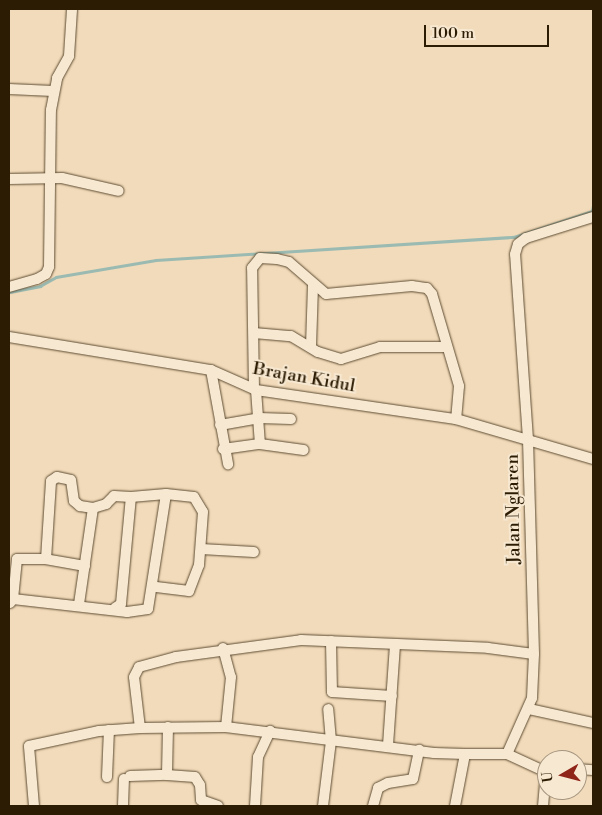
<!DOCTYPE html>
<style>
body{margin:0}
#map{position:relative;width:602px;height:815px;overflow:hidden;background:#f2dbba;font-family:"Libre Bodoni",serif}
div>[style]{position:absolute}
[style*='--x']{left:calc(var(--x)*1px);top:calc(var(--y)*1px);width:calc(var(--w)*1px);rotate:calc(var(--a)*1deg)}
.stream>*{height:2.5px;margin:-1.25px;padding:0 1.25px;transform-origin:1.25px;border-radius:1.25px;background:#9bbbb2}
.roads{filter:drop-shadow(0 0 1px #5e4c32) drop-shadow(0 0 1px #5e4c32)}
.minor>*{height:10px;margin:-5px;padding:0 5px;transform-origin:5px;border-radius:5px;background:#f7e8d2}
span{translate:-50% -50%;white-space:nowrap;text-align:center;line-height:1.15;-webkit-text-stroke:4px #f7e8d2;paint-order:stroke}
.street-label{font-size:18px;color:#2c1c04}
.frame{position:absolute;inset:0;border:10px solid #2c1c04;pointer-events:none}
.north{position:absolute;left:537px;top:750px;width:50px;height:50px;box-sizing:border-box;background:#f7e8d2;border:1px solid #a69680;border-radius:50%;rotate:262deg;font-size:14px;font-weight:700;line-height:20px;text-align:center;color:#2c1c04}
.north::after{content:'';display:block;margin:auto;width:18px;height:22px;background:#8f2418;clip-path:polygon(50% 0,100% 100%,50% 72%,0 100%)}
.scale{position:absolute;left:424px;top:25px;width:125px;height:22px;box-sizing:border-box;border:2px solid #2c1c04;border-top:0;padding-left:6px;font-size:15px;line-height:18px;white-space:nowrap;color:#2c1c04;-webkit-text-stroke:4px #f7e8d2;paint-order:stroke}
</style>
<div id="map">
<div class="stream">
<i style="--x:10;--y:292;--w:31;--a:-11"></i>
<i style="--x:40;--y:286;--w:18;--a:-29"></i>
<i style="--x:56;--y:277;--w:101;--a:-9.6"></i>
<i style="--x:156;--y:260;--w:359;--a:-3.7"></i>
<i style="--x:514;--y:237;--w:82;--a:-18.4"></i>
<i style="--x:592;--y:211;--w:5;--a:-79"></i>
</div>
<div class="roads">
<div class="minor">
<i style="--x:9;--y:89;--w:44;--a:2.6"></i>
<i style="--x:9;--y:179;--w:53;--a:-1.1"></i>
<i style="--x:62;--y:178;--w:58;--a:12.8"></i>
<i style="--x:9;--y:287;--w:29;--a:-16"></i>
<i style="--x:37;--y:279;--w:10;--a:-29"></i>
<i style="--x:46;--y:274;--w:8;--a:-67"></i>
<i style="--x:49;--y:267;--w:157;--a:-89.3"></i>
<i style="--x:51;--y:110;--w:33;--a:-79"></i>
<i style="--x:57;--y:78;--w:25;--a:-61"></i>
<i style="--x:69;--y:56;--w:47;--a:-86.3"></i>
<i style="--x:254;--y:333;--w:37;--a:5"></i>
<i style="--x:291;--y:336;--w:31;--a:31"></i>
<i style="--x:318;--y:352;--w:24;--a:17"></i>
<i style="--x:341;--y:359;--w:41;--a:-17.1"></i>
<i style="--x:380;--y:347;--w:66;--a:0"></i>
<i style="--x:9;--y:337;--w:205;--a:9.3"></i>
<i style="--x:211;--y:370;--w:49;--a:24"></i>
<i style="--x:256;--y:390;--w:202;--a:8.3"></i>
<i style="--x:456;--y:419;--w:143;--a:16.3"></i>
<i style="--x:311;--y:346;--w:61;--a:-88.1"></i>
<i style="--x:211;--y:370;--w:96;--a:79.7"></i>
<i style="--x:254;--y:389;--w:121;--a:-90.9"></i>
<i style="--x:252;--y:268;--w:13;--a:-51"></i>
<i style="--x:260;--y:258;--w:17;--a:3"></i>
<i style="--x:277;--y:259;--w:12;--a:14"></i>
<i style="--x:289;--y:262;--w:49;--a:40.9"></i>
<i style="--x:326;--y:294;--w:86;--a:-5.3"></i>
<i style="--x:412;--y:286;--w:15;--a:8"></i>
<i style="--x:427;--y:288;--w:8;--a:50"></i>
<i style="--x:432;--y:294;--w:96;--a:73.6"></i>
<i style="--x:459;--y:386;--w:33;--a:95"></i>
<i style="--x:256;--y:390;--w:54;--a:85.8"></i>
<i style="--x:220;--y:425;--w:40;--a:-10"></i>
<i style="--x:259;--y:418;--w:32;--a:2"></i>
<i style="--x:223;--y:449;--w:37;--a:-8"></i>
<i style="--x:260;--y:444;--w:44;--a:7.8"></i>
<i style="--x:201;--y:549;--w:53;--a:3.2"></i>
<i style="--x:85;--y:566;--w:40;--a:-170"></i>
<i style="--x:46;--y:559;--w:78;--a:-86.3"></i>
<i style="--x:51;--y:481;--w:7;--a:-34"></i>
<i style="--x:57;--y:477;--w:14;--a:12"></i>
<i style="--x:71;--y:480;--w:21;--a:82"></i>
<i style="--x:74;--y:501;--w:8;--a:40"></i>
<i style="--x:80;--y:506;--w:13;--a:9"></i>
<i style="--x:13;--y:599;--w:115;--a:6.5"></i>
<i style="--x:127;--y:612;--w:21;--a:-8"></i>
<i style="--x:148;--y:609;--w:116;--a:-81.1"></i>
<i style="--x:10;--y:603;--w:5;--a:-53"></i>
<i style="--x:13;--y:599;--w:40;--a:-84.3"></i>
<i style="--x:17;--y:559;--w:29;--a:0"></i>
<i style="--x:79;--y:604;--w:97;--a:-81.7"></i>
<i style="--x:93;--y:508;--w:14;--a:-17"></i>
<i style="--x:106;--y:504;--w:11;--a:-45"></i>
<i style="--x:114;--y:496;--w:17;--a:3"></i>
<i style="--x:115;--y:608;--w:7;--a:-34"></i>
<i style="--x:121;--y:604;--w:107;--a:-84.7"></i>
<i style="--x:131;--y:497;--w:35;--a:-5"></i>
<i style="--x:166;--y:494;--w:28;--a:6"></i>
<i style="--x:194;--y:497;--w:17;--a:59"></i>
<i style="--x:203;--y:512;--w:53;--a:94.3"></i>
<i style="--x:199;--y:565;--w:28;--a:111"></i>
<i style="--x:189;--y:591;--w:35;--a:-173"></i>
<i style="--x:331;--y:641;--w:51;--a:88.9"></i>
<i style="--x:332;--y:692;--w:60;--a:3.8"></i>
<i style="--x:223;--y:648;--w:30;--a:75"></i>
<i style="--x:231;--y:677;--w:50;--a:95.7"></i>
<i style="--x:529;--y:709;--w:66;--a:12.3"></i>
<i style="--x:168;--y:727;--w:48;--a:91.2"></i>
<i style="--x:167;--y:775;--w:28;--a:4"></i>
<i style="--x:195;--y:777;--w:9;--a:58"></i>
<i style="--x:200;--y:785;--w:15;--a:86"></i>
<i style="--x:201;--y:800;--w:18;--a:19"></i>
<i style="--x:388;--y:745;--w:99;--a:-86"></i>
<i style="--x:465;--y:754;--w:31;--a:-178"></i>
<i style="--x:434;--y:753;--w:210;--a:-172.9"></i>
<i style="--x:226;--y:727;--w:86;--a:179.3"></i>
<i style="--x:140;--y:728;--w:51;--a:-96.7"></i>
<i style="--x:134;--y:677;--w:11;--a:-63"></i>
<i style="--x:139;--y:667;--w:38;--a:-15"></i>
<i style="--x:176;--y:657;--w:126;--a:-7.7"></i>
<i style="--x:301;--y:640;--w:187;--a:2.4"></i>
<i style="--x:488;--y:648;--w:46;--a:7.4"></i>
<i style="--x:507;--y:754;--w:43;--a:24.8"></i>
<i style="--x:546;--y:772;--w:34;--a:95"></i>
<i style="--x:577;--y:769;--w:16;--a:4"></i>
<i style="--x:130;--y:776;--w:37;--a:-2"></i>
<i style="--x:107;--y:777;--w:47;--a:-87.6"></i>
<i style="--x:34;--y:806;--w:60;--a:-94.8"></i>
<i style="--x:29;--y:746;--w:72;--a:-12.1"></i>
<i style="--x:99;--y:731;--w:41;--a:-4.2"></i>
<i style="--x:123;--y:806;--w:27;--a:-88"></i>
<i style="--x:255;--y:806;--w:49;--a:-86.5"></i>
<i style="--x:258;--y:757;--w:29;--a:-65"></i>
<i style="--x:323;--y:806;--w:65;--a:-83"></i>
<i style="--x:331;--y:741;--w:32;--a:-95"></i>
<i style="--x:373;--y:806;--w:19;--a:-74"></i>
<i style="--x:378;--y:788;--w:11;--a:-27"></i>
<i style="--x:388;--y:783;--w:25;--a:-9"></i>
<i style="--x:413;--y:779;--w:30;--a:-78"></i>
<i style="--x:455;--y:806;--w:53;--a:-79.1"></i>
<i style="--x:465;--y:754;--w:42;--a:0"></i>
<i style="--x:507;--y:754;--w:61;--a:-65.9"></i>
<i style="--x:532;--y:698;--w:44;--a:-87.4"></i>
<i style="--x:534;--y:654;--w:215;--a:-91.6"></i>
<i style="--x:528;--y:439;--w:185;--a:-94"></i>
<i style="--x:515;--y:254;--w:10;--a:-73"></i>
<i style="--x:518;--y:244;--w:10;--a:-37"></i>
<i style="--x:526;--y:238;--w:70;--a:-17.4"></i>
</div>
</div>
<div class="street-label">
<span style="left:304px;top:378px;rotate:10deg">Brajan Kidul</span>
<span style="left:514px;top:509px;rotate:-91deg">Jalan Nglaren</span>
</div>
<div class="frame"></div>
<div class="north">U</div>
<div class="scale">100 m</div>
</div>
